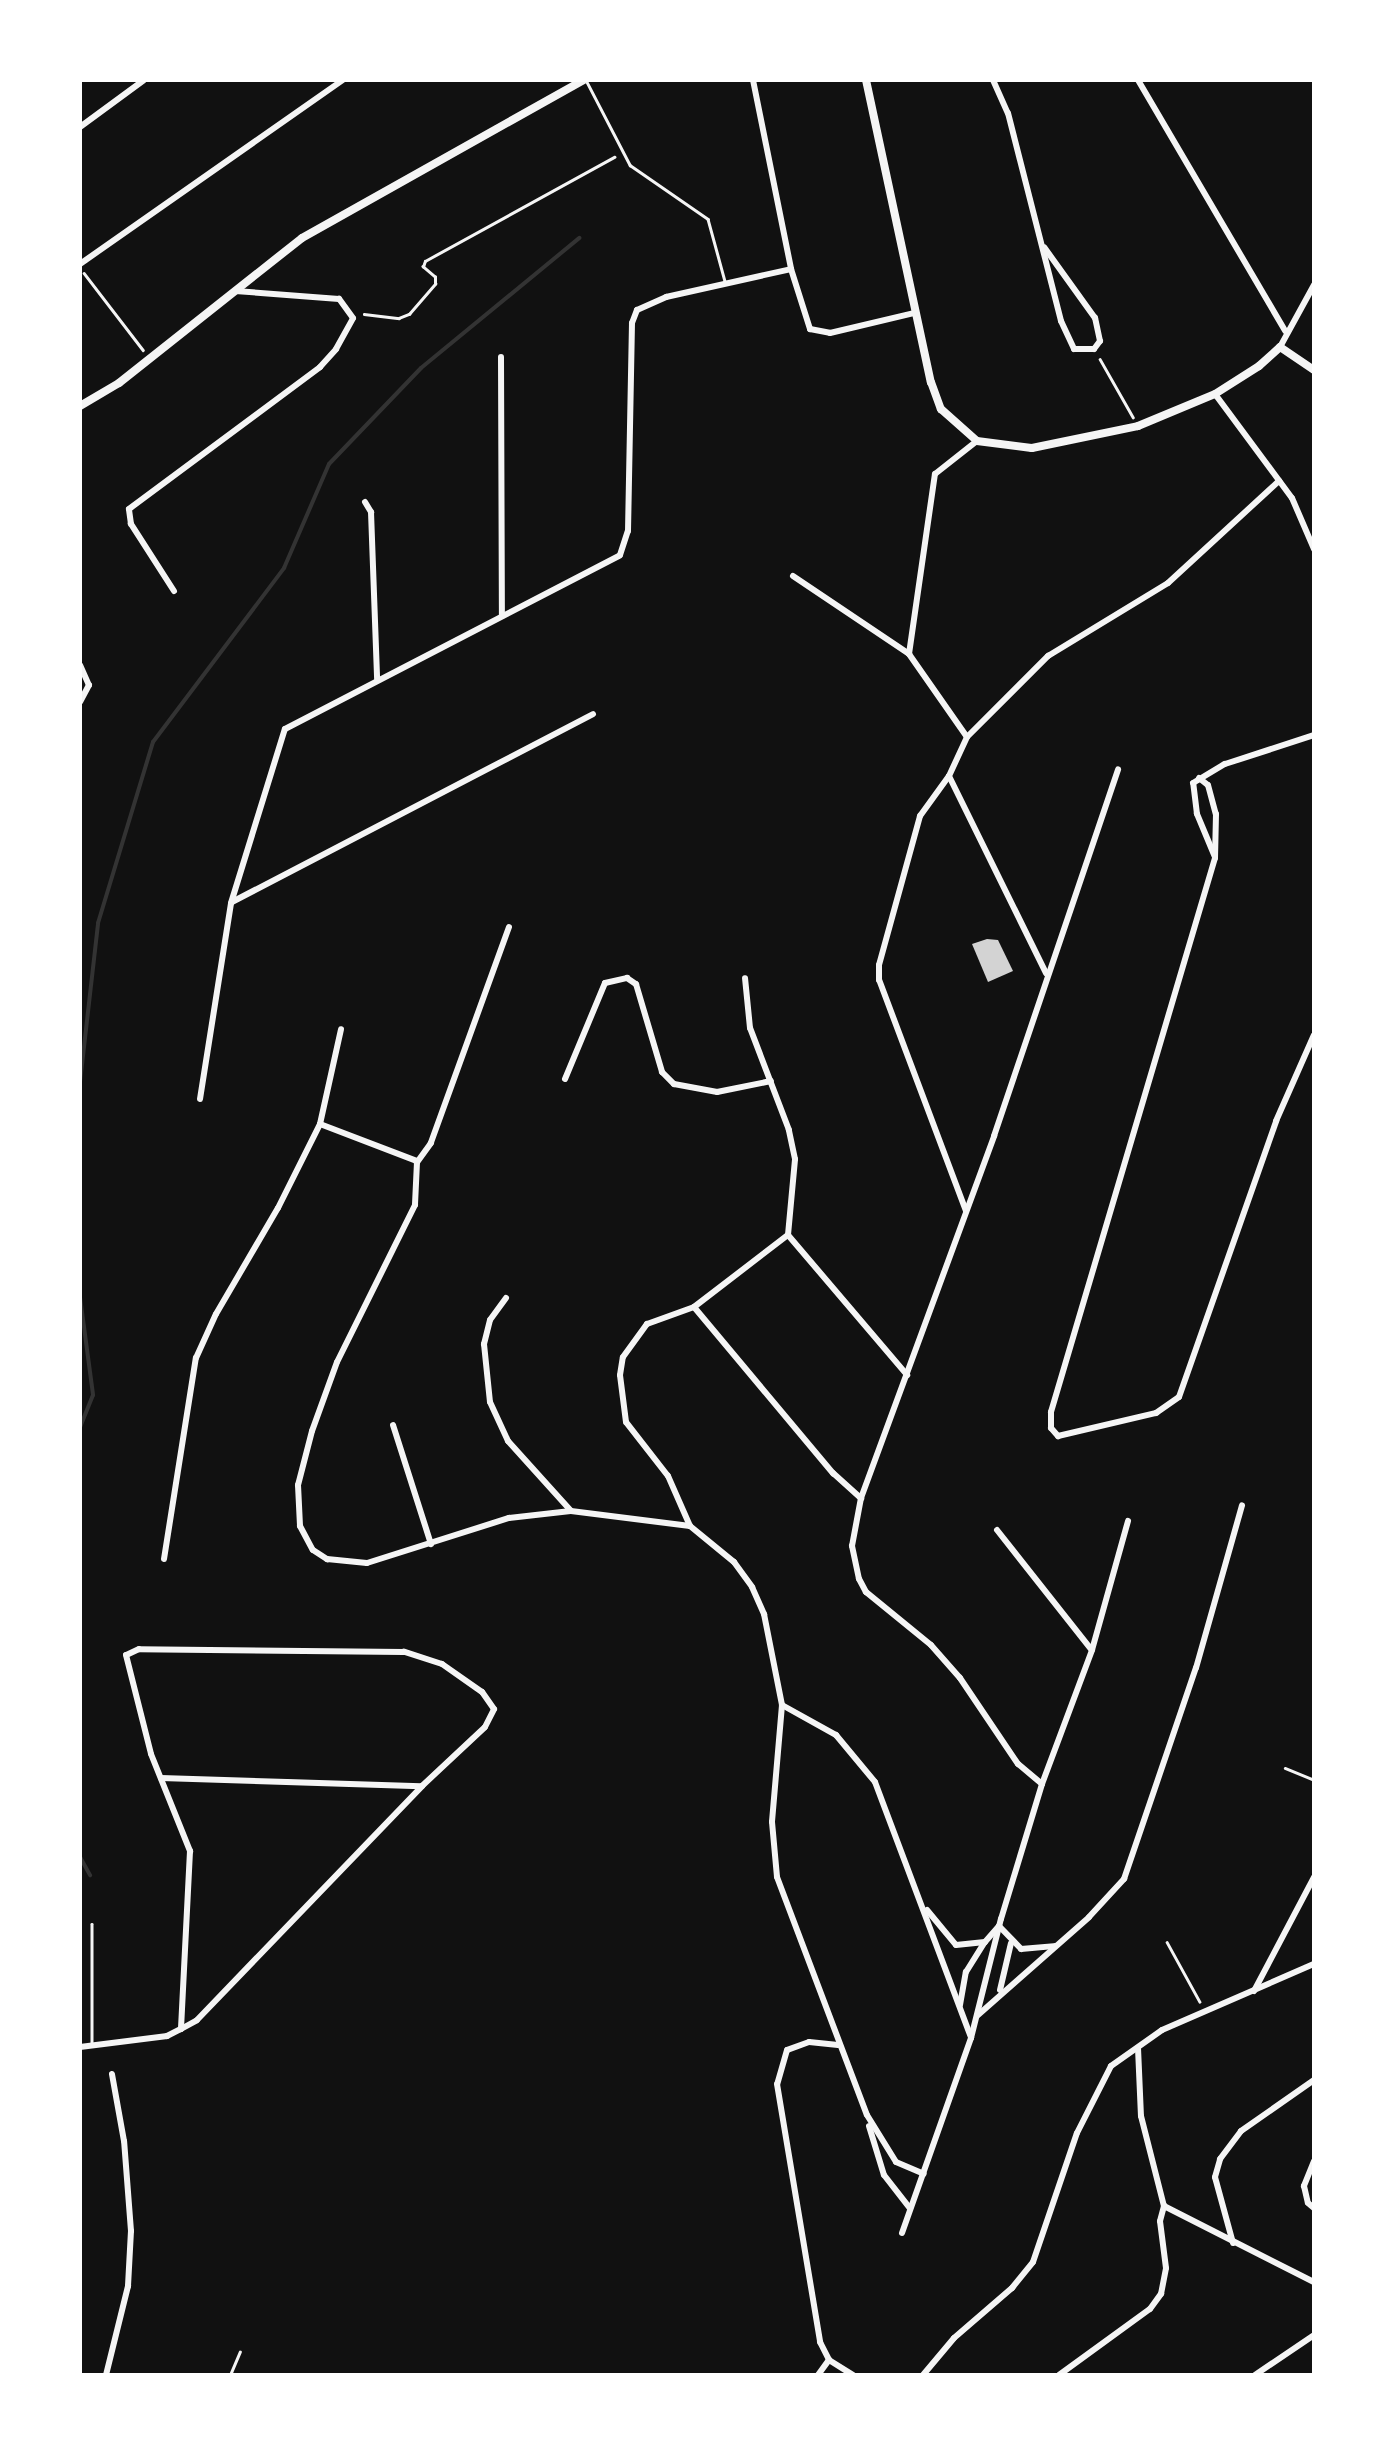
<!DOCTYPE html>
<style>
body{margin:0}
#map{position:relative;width:1394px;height:2455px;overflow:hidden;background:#111;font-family:"DM Sans",sans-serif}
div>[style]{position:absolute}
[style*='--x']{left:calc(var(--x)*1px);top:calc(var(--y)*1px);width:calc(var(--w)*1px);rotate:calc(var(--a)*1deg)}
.stream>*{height:4px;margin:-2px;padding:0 2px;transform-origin:2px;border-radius:2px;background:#333}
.building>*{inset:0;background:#d3d3d3}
.path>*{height:2.5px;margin:-1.25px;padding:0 1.25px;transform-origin:1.25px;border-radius:1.25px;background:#f5f5f5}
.service>*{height:2.5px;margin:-1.25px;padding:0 1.25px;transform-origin:1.25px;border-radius:1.25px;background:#f5f5f5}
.minor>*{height:6px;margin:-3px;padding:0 3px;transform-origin:3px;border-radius:3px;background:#f5f5f5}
.tertiary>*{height:8px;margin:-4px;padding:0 4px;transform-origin:4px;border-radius:4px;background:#f5f5f5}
span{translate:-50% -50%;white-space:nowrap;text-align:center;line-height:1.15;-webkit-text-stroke:10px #fff;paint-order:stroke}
.frame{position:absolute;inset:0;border:82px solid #fff;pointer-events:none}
</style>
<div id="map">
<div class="stream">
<i style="--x:80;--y:1082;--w:160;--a:-83.5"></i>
<i style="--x:98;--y:923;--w:189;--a:-73.1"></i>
<i style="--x:153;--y:742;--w:218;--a:-53"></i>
<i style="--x:284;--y:568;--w:113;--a:-66.6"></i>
<i style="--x:329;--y:464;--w:133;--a:-46.2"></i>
<i style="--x:421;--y:368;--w:205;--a:-39.4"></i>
<i style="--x:80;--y:1297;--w:99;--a:82.4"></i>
<i style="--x:93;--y:1395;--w:35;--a:112"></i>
<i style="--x:80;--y:1857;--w:21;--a:61"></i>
</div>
<div class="building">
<i style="clip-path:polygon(987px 939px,998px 940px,1013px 971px,988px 982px,972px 944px)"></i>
</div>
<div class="path">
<i style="--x:84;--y:273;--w:97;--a:52.5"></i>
<i style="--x:364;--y:314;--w:35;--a:7"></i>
<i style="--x:399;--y:318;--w:11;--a:-22"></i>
<i style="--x:409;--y:314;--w:40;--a:-49"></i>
<i style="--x:435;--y:284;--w:7;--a:-90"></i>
<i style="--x:435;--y:277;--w:16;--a:-140"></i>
<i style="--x:423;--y:267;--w:6;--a:-72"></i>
<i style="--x:425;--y:261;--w:216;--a:-28.8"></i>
<i style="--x:1100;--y:359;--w:67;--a:60.4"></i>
<i style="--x:1285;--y:1768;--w:31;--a:22"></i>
<i style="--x:1167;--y:1942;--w:68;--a:61.2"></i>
</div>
<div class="service">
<i style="--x:586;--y:80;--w:96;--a:62.6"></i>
<i style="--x:630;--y:165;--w:95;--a:34.7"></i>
<i style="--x:708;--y:219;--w:64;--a:74.7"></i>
<i style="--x:92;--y:1924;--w:119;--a:90"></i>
<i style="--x:230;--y:2375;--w:25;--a:-67"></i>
</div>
<div class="minor">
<i style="--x:753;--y:80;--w:193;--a:78.6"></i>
<i style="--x:791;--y:269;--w:63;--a:72.4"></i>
<i style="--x:810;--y:329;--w:20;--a:11"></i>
<i style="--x:830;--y:333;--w:86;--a:-13.4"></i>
<i style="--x:993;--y:80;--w:36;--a:66"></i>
<i style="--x:1008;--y:113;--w:215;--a:75.7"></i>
<i style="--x:1061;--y:321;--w:31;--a:65"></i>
<i style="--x:1074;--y:349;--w:20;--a:0"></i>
<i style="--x:1094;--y:349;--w:10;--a:-53"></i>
<i style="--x:1100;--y:341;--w:24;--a:-102"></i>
<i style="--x:1095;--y:318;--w:87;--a:-125.7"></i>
<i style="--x:1138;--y:80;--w:291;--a:59.6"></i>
<i style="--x:80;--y:127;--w:79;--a:-36.3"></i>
<i style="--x:80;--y:264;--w:321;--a:-35"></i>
<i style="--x:1280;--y:347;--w:71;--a:-61.3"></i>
<i style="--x:501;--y:357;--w:259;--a:89.8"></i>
<i style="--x:1215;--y:394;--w:129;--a:53.5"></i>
<i style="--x:1292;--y:498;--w:56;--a:66.7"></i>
<i style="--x:365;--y:502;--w:12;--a:59"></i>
<i style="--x:371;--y:512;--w:167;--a:87.9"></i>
<i style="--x:793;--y:576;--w:140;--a:33.9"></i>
<i style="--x:909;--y:654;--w:101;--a:55.1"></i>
<i style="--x:174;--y:591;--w:80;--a:-122.7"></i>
<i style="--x:131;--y:524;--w:15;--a:-98"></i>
<i style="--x:129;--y:509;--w:238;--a:-36.6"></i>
<i style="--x:320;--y:367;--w:24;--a:-48"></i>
<i style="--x:336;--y:349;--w:35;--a:-61"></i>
<i style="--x:353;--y:318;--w:24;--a:-126"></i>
<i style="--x:339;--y:299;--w:104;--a:-175.6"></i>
<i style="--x:909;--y:654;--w:182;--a:-81.8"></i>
<i style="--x:935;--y:474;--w:53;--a:-38.2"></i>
<i style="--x:80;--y:665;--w:22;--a:66"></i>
<i style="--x:89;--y:685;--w:19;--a:118"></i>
<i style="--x:949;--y:776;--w:220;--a:63.8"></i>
<i style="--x:1199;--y:778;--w:11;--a:38"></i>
<i style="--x:1208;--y:785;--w:30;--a:75"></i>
<i style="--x:1216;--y:814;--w:44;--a:91.3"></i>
<i style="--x:1215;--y:858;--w:578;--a:106.49"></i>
<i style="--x:1051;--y:1412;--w:16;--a:90"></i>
<i style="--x:1051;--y:1428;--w:11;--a:49"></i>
<i style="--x:1058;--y:1436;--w:101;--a:-13.2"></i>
<i style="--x:1156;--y:1413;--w:28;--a:-35"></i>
<i style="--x:1179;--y:1397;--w:293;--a:-70.6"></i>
<i style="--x:1276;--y:1121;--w:94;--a:-66.2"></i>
<i style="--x:1215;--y:857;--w:47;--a:-112.7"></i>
<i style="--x:1197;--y:814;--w:31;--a:-97"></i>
<i style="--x:1193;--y:783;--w:37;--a:-31"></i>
<i style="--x:1225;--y:764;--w:94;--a:-18"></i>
<i style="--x:232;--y:902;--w:407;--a:-27.5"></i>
<i style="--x:509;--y:927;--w:230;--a:109.9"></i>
<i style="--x:431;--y:1143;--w:24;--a:126"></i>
<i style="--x:417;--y:1162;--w:43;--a:92.7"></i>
<i style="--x:415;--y:1205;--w:175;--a:116.4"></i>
<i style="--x:337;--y:1362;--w:73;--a:109.9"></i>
<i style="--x:312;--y:1431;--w:56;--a:104.5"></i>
<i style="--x:298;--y:1485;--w:41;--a:87.2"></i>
<i style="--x:300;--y:1526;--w:27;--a:62"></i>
<i style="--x:313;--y:1550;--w:17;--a:33"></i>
<i style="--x:327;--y:1559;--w:40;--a:5.7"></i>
<i style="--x:367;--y:1563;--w:149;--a:-17.6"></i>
<i style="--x:509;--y:1518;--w:62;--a:-6.4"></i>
<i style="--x:571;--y:1511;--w:120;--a:7.2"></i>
<i style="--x:690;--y:1526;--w:57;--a:39.3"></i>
<i style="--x:734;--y:1562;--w:31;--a:54"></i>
<i style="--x:752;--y:1587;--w:30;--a:66"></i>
<i style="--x:764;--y:1614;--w:93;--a:78.8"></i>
<i style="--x:782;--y:1705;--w:117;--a:94.9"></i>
<i style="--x:772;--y:1822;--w:55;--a:84.8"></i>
<i style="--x:777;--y:1877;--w:254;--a:69.3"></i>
<i style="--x:867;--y:2115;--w:55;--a:58.3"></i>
<i style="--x:896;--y:2162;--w:30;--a:23"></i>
<i style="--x:565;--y:1079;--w:104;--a:-67.4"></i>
<i style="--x:605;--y:983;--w:23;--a:-13"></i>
<i style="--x:627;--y:978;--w:11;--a:34"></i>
<i style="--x:636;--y:984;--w:92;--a:73.5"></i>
<i style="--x:662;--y:1072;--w:17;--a:45"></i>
<i style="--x:674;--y:1084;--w:44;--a:10.5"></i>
<i style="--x:717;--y:1092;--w:55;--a:-11.5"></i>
<i style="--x:200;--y:1099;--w:198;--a:-81"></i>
<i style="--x:231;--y:903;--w:182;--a:-72.8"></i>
<i style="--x:285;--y:729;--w:377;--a:-27.4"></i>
<i style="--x:620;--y:555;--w:25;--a:-72"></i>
<i style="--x:628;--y:531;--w:208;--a:-88.9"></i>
<i style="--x:632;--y:323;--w:14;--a:-69"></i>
<i style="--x:637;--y:310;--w:32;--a:-24"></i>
<i style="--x:666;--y:297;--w:128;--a:-12.6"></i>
<i style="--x:320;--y:1124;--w:104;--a:20.9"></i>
<i style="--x:966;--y:1211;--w:247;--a:-110.6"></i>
<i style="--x:879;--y:980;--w:15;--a:-90"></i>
<i style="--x:879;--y:965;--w:155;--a:-74.6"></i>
<i style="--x:920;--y:816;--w:49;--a:-54.1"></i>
<i style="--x:949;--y:776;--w:43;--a:-65.2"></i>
<i style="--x:967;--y:737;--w:115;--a:-45"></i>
<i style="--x:1048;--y:656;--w:140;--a:-31.3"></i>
<i style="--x:1168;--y:583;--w:151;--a:-42.6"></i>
<i style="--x:788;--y:1235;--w:184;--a:49.6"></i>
<i style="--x:506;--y:1298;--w:27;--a:126"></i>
<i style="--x:490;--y:1320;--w:25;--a:104"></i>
<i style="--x:484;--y:1344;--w:58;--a:84.1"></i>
<i style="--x:490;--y:1402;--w:43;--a:65.2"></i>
<i style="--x:508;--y:1441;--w:94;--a:48"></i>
<i style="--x:694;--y:1307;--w:217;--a:50.1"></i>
<i style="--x:833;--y:1473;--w:38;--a:42"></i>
<i style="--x:393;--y:1425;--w:125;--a:72.3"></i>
<i style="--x:690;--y:1526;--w:55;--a:-113.7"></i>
<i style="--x:668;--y:1476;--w:68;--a:-127.9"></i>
<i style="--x:626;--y:1422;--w:47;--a:-97.3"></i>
<i style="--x:620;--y:1375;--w:18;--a:-81"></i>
<i style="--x:623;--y:1357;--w:41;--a:-54"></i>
<i style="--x:647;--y:1324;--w:50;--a:-19.9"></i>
<i style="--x:694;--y:1307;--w:118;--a:-37.5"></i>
<i style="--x:788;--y:1235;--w:76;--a:-84.7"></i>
<i style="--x:795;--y:1159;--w:30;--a:-102"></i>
<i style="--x:789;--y:1130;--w:109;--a:-110.9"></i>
<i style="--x:750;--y:1028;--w:50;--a:-95.7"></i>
<i style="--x:997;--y:1530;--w:152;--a:51.7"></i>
<i style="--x:164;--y:1559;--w:204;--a:-81"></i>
<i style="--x:196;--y:1358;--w:48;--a:-65.6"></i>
<i style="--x:216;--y:1314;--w:123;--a:-59.7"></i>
<i style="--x:278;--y:1208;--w:94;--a:-63.4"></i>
<i style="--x:320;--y:1124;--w:97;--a:-77.5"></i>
<i style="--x:782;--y:1705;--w:62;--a:29.1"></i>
<i style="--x:836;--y:1735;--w:61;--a:50.3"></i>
<i style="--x:875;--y:1782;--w:273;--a:69.4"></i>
<i style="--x:161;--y:1778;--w:260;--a:1.8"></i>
<i style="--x:1042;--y:1784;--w:31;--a:-140"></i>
<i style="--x:1018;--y:1764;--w:104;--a:-124"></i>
<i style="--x:960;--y:1678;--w:44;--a:-131.3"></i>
<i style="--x:931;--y:1645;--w:84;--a:-140.8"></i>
<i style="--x:866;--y:1592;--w:15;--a:-118"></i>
<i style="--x:859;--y:1579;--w:34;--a:-102"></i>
<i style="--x:852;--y:1546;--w:49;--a:-79.4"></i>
<i style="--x:861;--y:1498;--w:386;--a:-69.8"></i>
<i style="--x:994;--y:1136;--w:387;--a:-71.3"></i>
<i style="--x:927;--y:1910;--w:45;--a:50.4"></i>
<i style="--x:956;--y:1945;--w:29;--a:-6"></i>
<i style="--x:985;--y:1942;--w:21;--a:-49"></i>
<i style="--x:999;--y:1926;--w:32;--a:46"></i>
<i style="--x:1021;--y:1949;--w:33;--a:-5"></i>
<i style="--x:1000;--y:1990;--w:48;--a:-76.8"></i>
<i style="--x:1254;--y:1991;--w:129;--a:-62.2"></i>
<i style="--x:960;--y:2005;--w:34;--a:-80"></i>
<i style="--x:966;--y:1972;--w:34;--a:-58"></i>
<i style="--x:978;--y:2015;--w:148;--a:-41.4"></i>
<i style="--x:1089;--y:1917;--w:52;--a:-47.4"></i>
<i style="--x:1124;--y:1879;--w:223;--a:-71.2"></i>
<i style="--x:1196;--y:1668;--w:169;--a:-74.2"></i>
<i style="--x:838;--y:2045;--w:29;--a:-174"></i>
<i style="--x:809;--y:2042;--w:23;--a:160"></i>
<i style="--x:787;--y:2050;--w:35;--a:106"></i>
<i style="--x:777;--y:2084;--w:262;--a:80.5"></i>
<i style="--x:820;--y:2342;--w:20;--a:63"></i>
<i style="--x:829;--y:2360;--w:28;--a:32"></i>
<i style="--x:80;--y:2047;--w:88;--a:-7.2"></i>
<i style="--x:167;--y:2036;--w:16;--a:-27"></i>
<i style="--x:181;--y:2029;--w:18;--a:-29"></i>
<i style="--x:197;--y:2020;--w:325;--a:-46.1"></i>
<i style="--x:422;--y:1786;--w:86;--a:-43.1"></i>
<i style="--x:485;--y:1727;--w:20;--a:-63"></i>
<i style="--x:494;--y:1709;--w:21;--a:-125"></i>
<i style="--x:482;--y:1692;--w:49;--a:-145"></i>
<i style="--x:442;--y:1664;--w:40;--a:-162"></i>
<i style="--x:404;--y:1652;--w:265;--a:-179.4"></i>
<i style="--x:139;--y:1649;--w:14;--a:155"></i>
<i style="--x:126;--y:1655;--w:102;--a:75.8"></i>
<i style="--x:151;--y:1754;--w:105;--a:68.1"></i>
<i style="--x:190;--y:1851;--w:178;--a:92.9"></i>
<i style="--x:1138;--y:2048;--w:68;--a:87.5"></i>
<i style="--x:1141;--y:2116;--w:93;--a:75.7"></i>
<i style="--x:1164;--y:2206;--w:168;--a:26.9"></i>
<i style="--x:869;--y:2126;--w:51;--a:73"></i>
<i style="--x:884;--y:2175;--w:41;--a:52"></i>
<i style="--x:1314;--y:2161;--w:27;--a:112"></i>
<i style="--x:1304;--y:2186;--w:17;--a:77"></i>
<i style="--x:1308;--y:2203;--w:8;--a:40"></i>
<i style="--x:902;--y:2233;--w:207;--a:-70.5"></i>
<i style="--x:971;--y:2038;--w:123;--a:-75.9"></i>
<i style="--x:1001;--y:1919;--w:141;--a:-73.1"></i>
<i style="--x:1042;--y:1784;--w:143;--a:-69.5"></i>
<i style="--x:1092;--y:1650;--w:134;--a:-74.4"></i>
<i style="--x:1233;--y:2243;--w:68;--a:-105.3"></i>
<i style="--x:1215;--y:2177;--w:19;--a:-74"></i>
<i style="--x:1220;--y:2159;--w:35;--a:-53"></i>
<i style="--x:1241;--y:2131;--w:89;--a:-34.9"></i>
<i style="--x:106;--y:2375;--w:92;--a:-76.1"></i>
<i style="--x:128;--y:2286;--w:55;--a:-86.9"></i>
<i style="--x:131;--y:2231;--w:90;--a:-94.4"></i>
<i style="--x:124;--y:2141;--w:68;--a:-100.2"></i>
<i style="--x:818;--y:2375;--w:19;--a:-54"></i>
<i style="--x:923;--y:2375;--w:48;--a:-50"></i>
<i style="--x:954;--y:2338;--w:77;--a:-40.8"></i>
<i style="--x:1012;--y:2288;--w:33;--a:-51"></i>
<i style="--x:1033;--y:2262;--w:136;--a:-71.2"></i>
<i style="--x:1077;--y:2133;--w:75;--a:-63.1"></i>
<i style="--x:1111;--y:2066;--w:62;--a:-35.2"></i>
<i style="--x:1162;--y:2030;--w:166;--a:-23.5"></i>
<i style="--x:1059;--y:2375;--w:112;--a:-36"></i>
<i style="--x:1150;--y:2309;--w:19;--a:-54"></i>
<i style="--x:1161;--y:2294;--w:26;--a:-79"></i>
<i style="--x:1166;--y:2268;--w:47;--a:-97.3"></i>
<i style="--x:1160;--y:2221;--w:16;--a:-75"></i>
<i style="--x:1255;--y:2375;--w:71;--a:-34.1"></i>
</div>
<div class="tertiary">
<i style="--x:866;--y:80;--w:309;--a:77.9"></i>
<i style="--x:931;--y:382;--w:29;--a:70"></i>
<i style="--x:941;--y:409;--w:48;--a:41.6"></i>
<i style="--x:977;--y:441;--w:55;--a:7.3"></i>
<i style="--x:1032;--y:448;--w:108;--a:-11.7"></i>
<i style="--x:1138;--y:426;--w:83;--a:-22.6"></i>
<i style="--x:1215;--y:394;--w:52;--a:-32.5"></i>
<i style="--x:1259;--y:366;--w:28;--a:-42"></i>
<i style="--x:1280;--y:347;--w:41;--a:34.1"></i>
<i style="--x:80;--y:406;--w:45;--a:-30.5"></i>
<i style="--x:119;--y:383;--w:233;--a:-38.4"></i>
<i style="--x:302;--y:238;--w:323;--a:-29.3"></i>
</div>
<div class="frame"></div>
</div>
